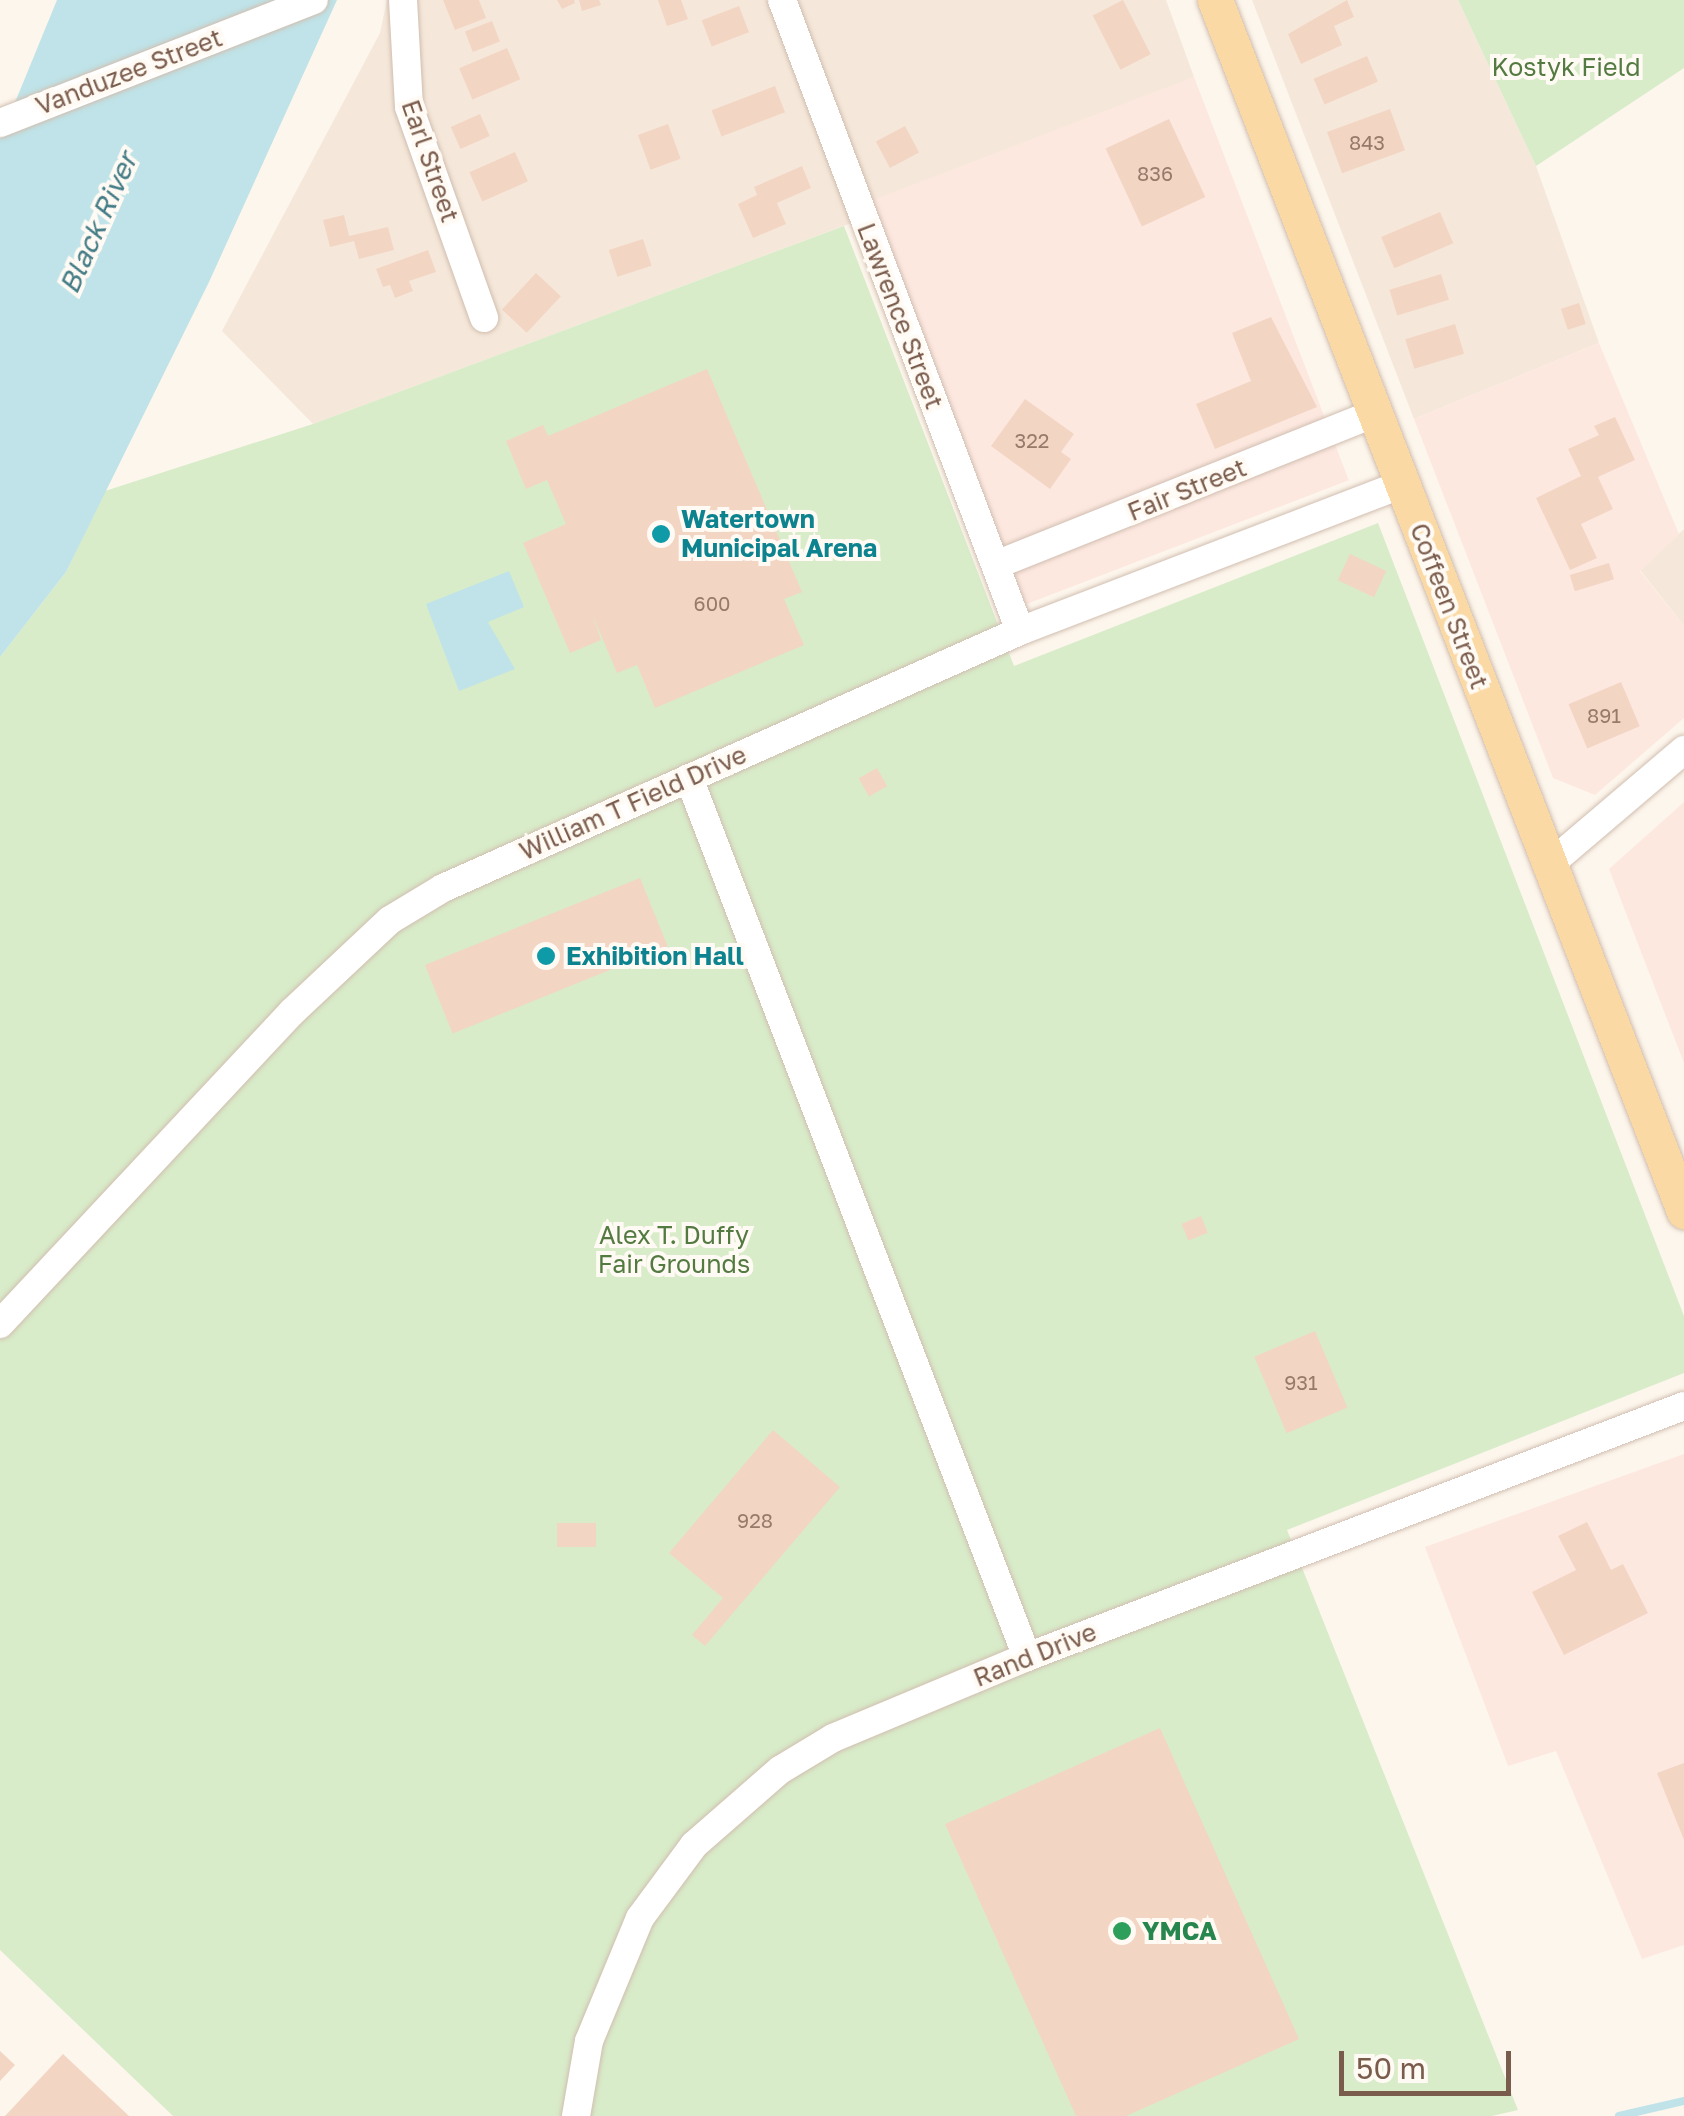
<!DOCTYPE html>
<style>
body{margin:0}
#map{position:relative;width:1684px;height:2116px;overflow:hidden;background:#fdf6ec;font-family:"Golos Text",sans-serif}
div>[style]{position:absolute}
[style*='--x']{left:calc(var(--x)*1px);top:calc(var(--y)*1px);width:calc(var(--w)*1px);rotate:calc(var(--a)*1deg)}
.residential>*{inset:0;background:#f5e8da}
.commercial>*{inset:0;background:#fde8e0;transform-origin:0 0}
.green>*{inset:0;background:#d8ecc9}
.water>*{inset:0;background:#bfe3e8}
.stream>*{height:8px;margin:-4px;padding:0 4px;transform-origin:4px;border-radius:4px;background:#bfe3e8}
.building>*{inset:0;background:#f3d5c3;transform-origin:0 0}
.roads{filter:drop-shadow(0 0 2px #d1beb0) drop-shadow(0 0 2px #d1beb0)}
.minor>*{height:28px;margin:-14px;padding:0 14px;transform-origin:14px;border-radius:14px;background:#fff}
.major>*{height:35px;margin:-17.5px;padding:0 17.5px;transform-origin:17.5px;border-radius:17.5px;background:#fbd9a5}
.dots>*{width:28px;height:28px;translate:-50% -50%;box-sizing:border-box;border:5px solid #fffaf3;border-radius:50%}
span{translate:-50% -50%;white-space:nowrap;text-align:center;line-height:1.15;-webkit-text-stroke:8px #fffaf3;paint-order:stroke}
.number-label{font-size:20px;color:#987a6a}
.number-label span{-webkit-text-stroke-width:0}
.park-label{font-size:25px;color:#537a41}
.street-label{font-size:25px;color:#7a5c4d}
.culture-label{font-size:25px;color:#0d838f;font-weight:700}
.left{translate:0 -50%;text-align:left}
.leisure-label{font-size:25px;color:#27864d;font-weight:700}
.water-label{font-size:28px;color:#437c86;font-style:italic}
.scale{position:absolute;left:1339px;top:2051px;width:172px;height:45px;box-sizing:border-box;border:5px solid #7a5c4d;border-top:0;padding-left:12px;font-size:30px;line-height:35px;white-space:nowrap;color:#7a5c4d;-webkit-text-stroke:8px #fffaf3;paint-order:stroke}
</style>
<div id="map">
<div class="residential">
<i style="clip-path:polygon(387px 0,1166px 0,1194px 77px,873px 215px,313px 424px,222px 331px,380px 33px)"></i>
<i style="clip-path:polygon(1252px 0,1458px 0,1536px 166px,1599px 343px,1414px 419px)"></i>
<i style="clip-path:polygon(1684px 529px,1684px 626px,1640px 570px)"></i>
</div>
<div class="commercial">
<i style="left:1194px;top:77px;width:432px;height:349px;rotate:69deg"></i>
<i style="clip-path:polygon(1599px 343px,1679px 534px,1640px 571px,1684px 626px,1684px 718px,1595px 795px,1553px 778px,1414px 419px)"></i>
<i style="clip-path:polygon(1684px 802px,1684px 1063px,1609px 869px)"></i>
<i style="clip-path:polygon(1684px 1454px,1684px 1945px,1642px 1959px,1556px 1751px,1508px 1766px,1425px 1547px)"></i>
</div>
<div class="green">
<i style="clip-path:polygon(1458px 0,1684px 0,1684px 68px,1536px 166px)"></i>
<i style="clip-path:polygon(844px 226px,1014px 666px,1378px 523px,1684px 1316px,1684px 1373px,1287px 1530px,1518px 2110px,1492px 2116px,173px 2116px,0 1950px,0 657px,66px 572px,105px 491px,313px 424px)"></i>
</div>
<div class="water">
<i style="clip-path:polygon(57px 0,337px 0,209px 282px,66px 572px,0 657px,0 139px)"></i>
<i style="clip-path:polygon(509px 571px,524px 607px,488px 622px,515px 669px,459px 691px,426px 604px)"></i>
</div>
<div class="stream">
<i style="--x:1619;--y:2116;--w:67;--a:-13"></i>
</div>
<div class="building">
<i style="clip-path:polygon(443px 0,479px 0,486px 18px,455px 30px)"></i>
<i style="clip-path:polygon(557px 0,574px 0,575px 3px,562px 9px)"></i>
<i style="clip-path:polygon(579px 0,599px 0,601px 5px,582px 11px)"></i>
<i style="clip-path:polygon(658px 0,681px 0,688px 19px,667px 26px)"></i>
<i style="left:1123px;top:0;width:61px;height:34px;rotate:63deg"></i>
<i style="clip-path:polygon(1347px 0,1354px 17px,1334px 26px,1342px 45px,1301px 64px,1288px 34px)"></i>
<i style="left:739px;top:6px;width:28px;height:40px;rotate:69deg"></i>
<i style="left:492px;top:21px;width:22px;height:29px;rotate:69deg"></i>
<i style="left:507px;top:48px;width:34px;height:52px;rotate:67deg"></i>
<i style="left:1367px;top:56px;width:28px;height:58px;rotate:67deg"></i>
<i style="left:775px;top:86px;width:28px;height:68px;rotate:69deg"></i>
<i style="left:1390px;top:109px;width:44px;height:67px;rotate:70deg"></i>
<i style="left:480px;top:114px;width:24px;height:32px;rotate:66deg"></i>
<i style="left:1169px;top:119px;width:86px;height:70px;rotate:65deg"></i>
<i style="left:668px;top:124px;width:37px;height:32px;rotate:70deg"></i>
<i style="left:905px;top:126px;width:30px;height:33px;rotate:62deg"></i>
<i style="left:515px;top:152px;width:32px;height:50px;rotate:66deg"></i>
<i style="clip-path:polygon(802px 166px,811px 188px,777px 203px,786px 224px,753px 238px,738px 204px,757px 195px,754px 187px)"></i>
<i style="left:1440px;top:212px;width:34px;height:64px;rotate:67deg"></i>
<i style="clip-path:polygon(344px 215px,349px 236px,388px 227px,394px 250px,359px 259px,354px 241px,330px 247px,323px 220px)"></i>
<i style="left:643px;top:239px;width:28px;height:36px;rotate:72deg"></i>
<i style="clip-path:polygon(428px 250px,436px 272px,409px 281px,413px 291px,395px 298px,390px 285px,383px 287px,376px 269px)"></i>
<i style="left:536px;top:273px;width:34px;height:50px;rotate:43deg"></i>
<i style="left:1441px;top:274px;width:27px;height:54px;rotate:73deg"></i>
<i style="left:1579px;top:303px;width:22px;height:19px;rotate:72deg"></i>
<i style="clip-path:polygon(1271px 317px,1317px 407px,1215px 449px,1196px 404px,1251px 381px,1232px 333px)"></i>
<i style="left:1455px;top:324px;width:31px;height:52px;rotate:73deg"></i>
<i style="clip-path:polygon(707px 369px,802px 592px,784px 599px,804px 645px,655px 708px,637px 665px,617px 673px,593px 616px,601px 640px,570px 653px,523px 543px,566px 524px,547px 480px,526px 489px,506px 441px,543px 425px,548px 436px)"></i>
<i style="clip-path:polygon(1025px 399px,1074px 434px,1061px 452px,1071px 459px,1050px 489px,991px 446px)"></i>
<i style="clip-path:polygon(1615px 417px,1635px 460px,1598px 477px,1613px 509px,1581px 524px,1597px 558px,1570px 570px,1536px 498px,1581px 476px,1568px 449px,1599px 435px,1594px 426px)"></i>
<i style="left:1350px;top:554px;width:40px;height:29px;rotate:25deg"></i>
<i style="left:1609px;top:563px;width:17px;height:41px;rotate:73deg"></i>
<i style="left:1621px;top:682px;width:48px;height:57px;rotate:67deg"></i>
<i style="left:877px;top:768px;width:21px;height:21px;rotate:61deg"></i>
<i style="left:640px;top:878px;width:74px;height:232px;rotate:68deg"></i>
<i style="left:1201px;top:1216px;width:18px;height:21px;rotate:68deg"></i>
<i style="left:1315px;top:1331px;width:83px;height:66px;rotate:67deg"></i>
<i style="clip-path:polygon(773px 1430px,840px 1487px,705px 1646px,692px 1635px,723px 1598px,669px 1553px)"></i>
<i style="clip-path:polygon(1587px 1522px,1611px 1570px,1623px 1564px,1648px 1613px,1564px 1655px,1532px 1592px,1576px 1570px,1558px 1536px)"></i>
<i style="left:557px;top:1523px;width:39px;height:24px"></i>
<i style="clip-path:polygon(1160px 1728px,1299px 2039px,1126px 2116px,1076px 2116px,945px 1824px)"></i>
<i style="clip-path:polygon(1684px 1763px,1684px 1840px,1657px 1773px)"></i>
<i style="clip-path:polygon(0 2051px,15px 2065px,0 2081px)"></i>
<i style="clip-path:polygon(63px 2054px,129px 2116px,5px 2116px)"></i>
</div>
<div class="roads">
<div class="minor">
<i style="--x:403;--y:0;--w:107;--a:86.8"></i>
<i style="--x:409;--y:107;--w:224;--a:70.4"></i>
<i style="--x:782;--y:0;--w:674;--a:69.33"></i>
<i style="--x:0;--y:123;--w:337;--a:-21.4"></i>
<i style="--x:998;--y:564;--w:406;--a:-21.8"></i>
<i style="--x:689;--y:778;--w:942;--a:68.97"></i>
<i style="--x:1550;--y:864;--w:176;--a:-40.4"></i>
<i style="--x:0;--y:1324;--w:427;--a:-46.9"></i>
<i style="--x:292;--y:1012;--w:134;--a:-43.2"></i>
<i style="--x:390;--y:920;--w:62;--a:-31.1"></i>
<i style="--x:443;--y:888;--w:632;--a:-24.01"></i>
<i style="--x:1020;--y:631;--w:409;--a:-21"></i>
<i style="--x:576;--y:2116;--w:76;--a:-80.2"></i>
<i style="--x:589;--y:2041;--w:133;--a:-67.5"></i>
<i style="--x:640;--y:1918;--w:91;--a:-53.5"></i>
<i style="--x:694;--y:1845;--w:114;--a:-41.1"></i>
<i style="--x:780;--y:1770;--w:62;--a:-31.1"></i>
<i style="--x:833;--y:1738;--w:210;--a:-22.7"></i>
<i style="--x:1027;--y:1657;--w:703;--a:-20.91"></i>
</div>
<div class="major">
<i style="--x:1215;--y:0;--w:1299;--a:68.83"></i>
</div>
</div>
<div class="dots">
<i style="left:661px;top:534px;background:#0f9aa8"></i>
<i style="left:546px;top:956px;background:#0f9aa8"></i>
<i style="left:1122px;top:1931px;background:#2e9e5b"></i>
</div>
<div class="number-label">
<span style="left:1367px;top:142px">843</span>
<span style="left:1155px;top:173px">836</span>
<span style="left:1032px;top:440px">322</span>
<span style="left:712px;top:603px">600</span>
<span style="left:1604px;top:715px">891</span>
<span style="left:1301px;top:1382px">931</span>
<span style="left:755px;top:1520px">928</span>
</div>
<div class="park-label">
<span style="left:1566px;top:67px">Kostyk Field</span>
<span style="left:674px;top:1250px">Alex T. Duffy<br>Fair Grounds</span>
</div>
<div class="street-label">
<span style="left:129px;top:72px;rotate:-21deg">Vanduzee Street</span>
<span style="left:430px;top:161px;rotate:71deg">Earl Street</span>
<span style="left:900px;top:316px;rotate:69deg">Lawrence Street</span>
<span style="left:1187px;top:490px;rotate:-22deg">Fair Street</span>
<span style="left:1449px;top:606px;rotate:69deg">Coffeen Street</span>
<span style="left:633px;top:803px;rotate:-24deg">William T Field Drive</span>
<span style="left:1035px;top:1655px;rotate:-22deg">Rand Drive</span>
</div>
<div class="culture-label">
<span class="left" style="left:681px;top:534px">Watertown<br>Municipal Arena</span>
<span class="left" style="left:566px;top:956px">Exhibition Hall</span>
</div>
<div class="leisure-label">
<span class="left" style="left:1142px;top:1931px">YMCA</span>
</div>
<div class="water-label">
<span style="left:98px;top:223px;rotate:-66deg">Black River</span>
</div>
<div class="scale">50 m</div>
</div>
